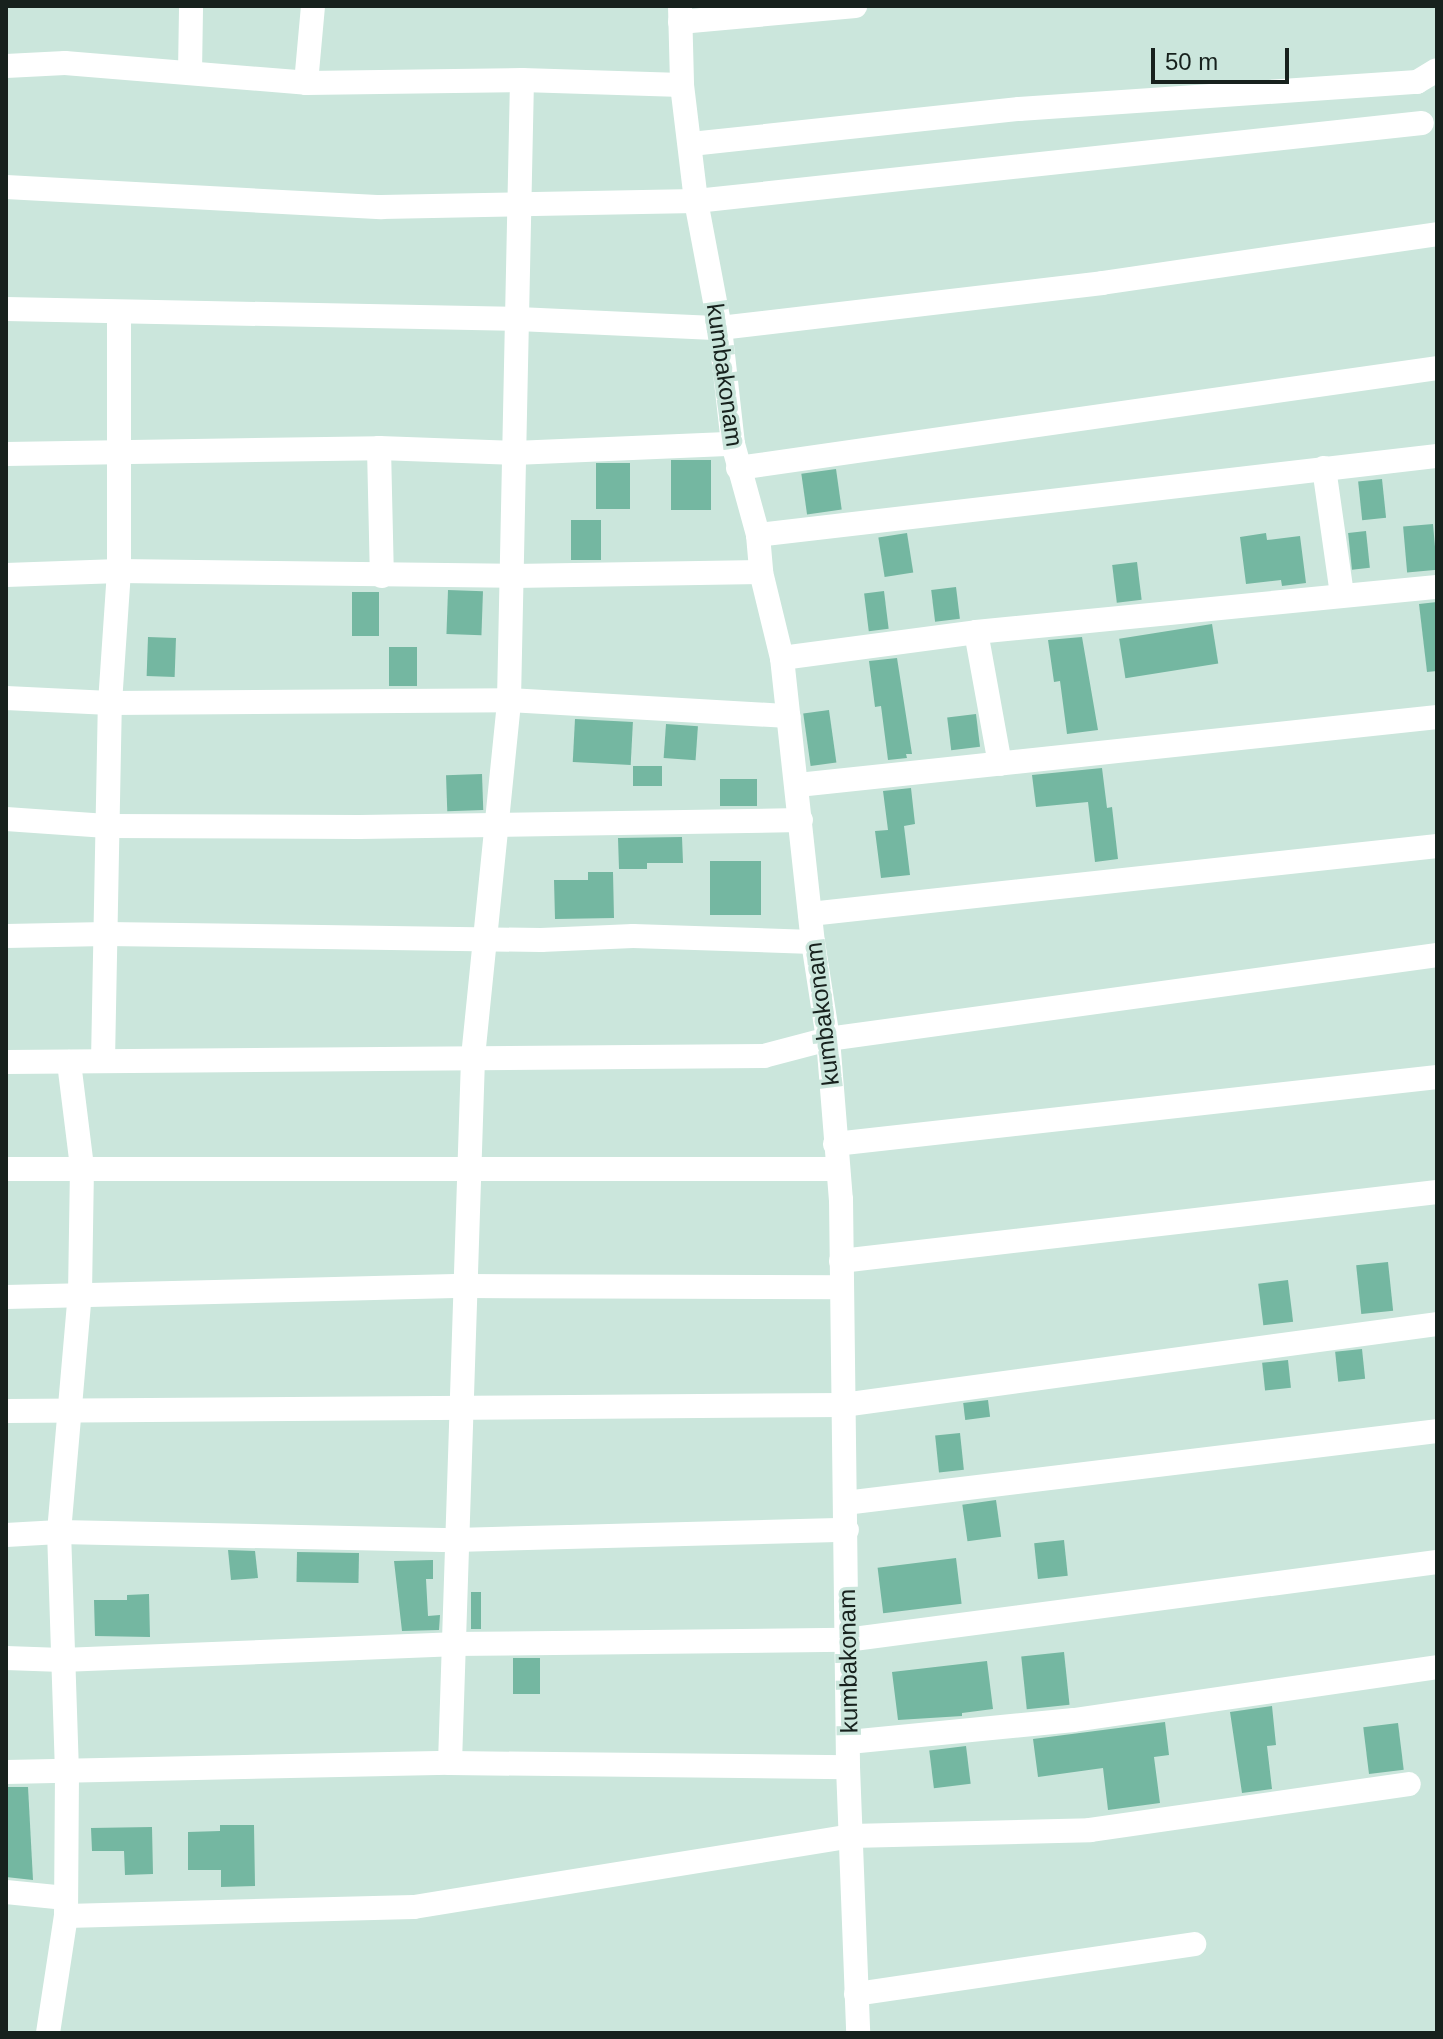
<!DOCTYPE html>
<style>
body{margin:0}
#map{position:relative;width:1443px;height:2039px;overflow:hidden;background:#cbe6dc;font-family:Arial,sans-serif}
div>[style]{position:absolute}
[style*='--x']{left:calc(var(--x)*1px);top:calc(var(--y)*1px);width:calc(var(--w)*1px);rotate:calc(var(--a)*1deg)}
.building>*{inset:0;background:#74b7a1;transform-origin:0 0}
.minor>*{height:24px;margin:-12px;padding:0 12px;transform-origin:12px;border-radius:12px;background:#fff}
span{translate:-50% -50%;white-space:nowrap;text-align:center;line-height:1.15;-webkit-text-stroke:7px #cbe6dc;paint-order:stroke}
.street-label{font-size:24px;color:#17211d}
.frame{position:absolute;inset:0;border:8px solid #17211d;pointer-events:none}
.scale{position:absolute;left:1151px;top:48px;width:138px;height:36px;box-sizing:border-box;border:4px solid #17211d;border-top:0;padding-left:10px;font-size:24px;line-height:28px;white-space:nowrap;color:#17211d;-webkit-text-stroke:6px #cbe6dc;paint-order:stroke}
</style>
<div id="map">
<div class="building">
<i style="left:711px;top:460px;width:50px;height:40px;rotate:90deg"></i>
<i style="left:630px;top:463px;width:46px;height:34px;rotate:90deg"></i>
<i style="left:836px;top:469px;width:41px;height:35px;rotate:82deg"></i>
<i style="left:1382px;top:479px;width:39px;height:24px;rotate:84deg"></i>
<i style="left:601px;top:520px;width:40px;height:30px;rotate:90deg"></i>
<i style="left:1433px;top:524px;width:46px;height:30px;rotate:85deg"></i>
<i style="left:1366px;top:531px;width:37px;height:18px;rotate:84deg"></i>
<i style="left:907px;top:533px;width:40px;height:29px;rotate:81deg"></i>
<i style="clip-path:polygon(1266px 533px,1267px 540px,1300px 536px,1306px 583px,1282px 586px,1281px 580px,1246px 584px,1240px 537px)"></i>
<i style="left:1137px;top:562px;width:38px;height:25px;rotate:83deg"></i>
<i style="left:956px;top:587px;width:32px;height:25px;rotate:83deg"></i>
<i style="left:448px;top:590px;width:35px;height:44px;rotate:2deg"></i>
<i style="left:884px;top:591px;width:38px;height:20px;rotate:83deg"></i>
<i style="left:352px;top:592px;width:27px;height:44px"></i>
<i style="clip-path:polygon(1437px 602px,1437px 671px,1427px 672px,1419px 604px)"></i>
<i style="left:1212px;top:624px;width:40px;height:94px;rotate:81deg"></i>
<i style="left:148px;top:637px;width:28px;height:39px;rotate:2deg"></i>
<i style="clip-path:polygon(1082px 637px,1098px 730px,1067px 734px,1060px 681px,1054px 682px,1048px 640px)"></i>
<i style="left:389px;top:647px;width:28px;height:39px"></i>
<i style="clip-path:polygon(897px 658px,912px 754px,906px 754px,907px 758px,888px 760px,881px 706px,875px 707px,869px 661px)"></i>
<i style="left:829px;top:710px;width:53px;height:26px;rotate:82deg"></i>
<i style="left:976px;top:714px;width:33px;height:29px;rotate:83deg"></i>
<i style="left:575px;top:719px;width:58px;height:43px;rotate:3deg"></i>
<i style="left:666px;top:724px;width:32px;height:34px;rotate:4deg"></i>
<i style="left:633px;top:766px;width:29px;height:20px"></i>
<i style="clip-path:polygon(1102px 768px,1107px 808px,1112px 807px,1118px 859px,1095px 862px,1088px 802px,1036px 807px,1032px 775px)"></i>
<i style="left:482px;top:774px;width:36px;height:36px;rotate:88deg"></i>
<i style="left:720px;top:779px;width:37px;height:27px"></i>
<i style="clip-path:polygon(911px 788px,915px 824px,904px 826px,910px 875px,881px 878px,875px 831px,888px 830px,883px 791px)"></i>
<i style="clip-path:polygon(682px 837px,683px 863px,647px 863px,647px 869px,619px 869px,618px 838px)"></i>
<i style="left:710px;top:861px;width:51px;height:54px"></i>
<i style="clip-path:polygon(588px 872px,613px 872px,614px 918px,555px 919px,554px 880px,588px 880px)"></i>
<i style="left:1388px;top:1262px;width:49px;height:32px;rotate:84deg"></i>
<i style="left:1288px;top:1280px;width:42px;height:30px;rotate:83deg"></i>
<i style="left:1362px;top:1349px;width:30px;height:27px;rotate:84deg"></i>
<i style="left:1288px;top:1360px;width:28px;height:26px;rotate:84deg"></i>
<i style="left:988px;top:1400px;width:17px;height:25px;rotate:83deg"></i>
<i style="left:960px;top:1433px;width:37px;height:25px;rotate:84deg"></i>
<i style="left:996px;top:1500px;width:37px;height:34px;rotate:82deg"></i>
<i style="left:1064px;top:1540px;width:36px;height:30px;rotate:84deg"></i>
<i style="clip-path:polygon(228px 1550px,255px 1551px,258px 1578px,231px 1580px)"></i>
<i style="left:297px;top:1552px;width:62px;height:30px;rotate:1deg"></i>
<i style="left:956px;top:1558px;width:46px;height:79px;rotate:83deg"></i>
<i style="clip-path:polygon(433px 1560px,433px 1579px,426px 1579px,428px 1616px,440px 1615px,439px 1630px,402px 1631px,394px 1561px)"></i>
<i style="left:471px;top:1592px;width:10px;height:37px"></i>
<i style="clip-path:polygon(149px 1594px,150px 1637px,95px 1636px,94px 1600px,127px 1600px,127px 1595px)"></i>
<i style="left:1064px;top:1652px;width:53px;height:43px;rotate:84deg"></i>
<i style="left:513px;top:1658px;width:27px;height:36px"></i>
<i style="clip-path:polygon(987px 1661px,993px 1709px,962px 1713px,962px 1716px,898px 1720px,892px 1672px)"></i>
<i style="clip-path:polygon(1272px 1706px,1276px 1745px,1267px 1746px,1272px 1789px,1242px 1793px,1230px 1712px)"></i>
<i style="clip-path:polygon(1165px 1722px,1169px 1755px,1154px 1757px,1160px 1803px,1108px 1810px,1103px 1768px,1038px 1777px,1033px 1739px)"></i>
<i style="left:1398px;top:1723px;width:47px;height:35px;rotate:83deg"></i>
<i style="left:966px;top:1746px;width:38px;height:37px;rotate:83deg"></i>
<i style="clip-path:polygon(6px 1787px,28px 1787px,33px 1880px,6px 1877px)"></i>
<i style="clip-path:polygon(220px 1825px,254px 1825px,255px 1886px,221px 1887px,221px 1870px,188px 1870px,188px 1832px,220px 1831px)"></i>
<i style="clip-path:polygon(152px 1827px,153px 1874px,125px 1875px,124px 1851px,92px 1851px,91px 1828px)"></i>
</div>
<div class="minor">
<i style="--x:680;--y:6;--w:79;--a:88.5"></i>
<i style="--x:682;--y:85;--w:117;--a:83.1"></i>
<i style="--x:696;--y:201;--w:129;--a:79.3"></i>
<i style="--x:720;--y:328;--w:117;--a:83.6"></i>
<i style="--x:733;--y:444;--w:94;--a:74.6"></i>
<i style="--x:758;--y:535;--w:37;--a:85"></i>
<i style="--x:761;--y:572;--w:89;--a:76.3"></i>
<i style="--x:782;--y:658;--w:286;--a:83.8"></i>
<i style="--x:813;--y:942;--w:98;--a:81.2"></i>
<i style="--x:828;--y:1039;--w:161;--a:85.4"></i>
<i style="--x:841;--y:1199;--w:568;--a:89.29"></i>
<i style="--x:848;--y:1767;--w:266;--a:87.8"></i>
<i style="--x:680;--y:22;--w:176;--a:-5.2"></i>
<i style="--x:6;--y:66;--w:59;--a:-2.9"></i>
<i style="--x:65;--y:63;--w:242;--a:4.7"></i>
<i style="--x:306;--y:83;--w:216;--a:-0.8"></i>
<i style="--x:522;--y:80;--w:160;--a:1.8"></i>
<i style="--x:190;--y:73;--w:67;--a:-89.1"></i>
<i style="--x:306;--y:83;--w:77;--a:-84.8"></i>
<i style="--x:691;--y:144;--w:330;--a:-6.1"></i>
<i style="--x:1019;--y:109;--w:399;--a:-3.9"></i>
<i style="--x:1417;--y:82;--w:23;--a:-31"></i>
<i style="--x:6;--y:187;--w:376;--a:3.1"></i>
<i style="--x:381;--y:207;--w:315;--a:-1.1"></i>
<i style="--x:696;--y:201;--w:730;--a:-6.13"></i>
<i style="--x:6;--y:309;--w:512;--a:1.12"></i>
<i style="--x:518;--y:319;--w:202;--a:2.6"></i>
<i style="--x:720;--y:328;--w:385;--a:-6.7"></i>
<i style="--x:1102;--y:283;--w:339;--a:-8.3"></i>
<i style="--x:379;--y:448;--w:128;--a:88.7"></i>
<i style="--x:6;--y:454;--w:373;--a:-0.9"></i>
<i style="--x:379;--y:448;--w:135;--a:2.1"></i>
<i style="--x:514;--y:453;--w:219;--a:-2.4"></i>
<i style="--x:738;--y:468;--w:706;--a:-8.14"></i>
<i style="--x:1324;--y:468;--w:128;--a:81.9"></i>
<i style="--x:758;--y:535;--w:684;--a:-6.64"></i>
<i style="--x:6;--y:575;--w:113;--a:-2"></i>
<i style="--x:119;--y:571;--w:394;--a:0.7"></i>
<i style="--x:513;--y:576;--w:248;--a:-0.9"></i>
<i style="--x:976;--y:632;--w:134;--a:79.7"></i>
<i style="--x:782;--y:658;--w:196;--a:-7.6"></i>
<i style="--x:976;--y:632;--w:463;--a:-5.6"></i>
<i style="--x:6;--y:698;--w:104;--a:2.8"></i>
<i style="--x:110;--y:703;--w:399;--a:-0.4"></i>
<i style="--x:509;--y:700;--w:280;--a:3.3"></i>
<i style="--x:798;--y:785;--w:643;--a:-6.07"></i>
<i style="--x:6;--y:819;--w:101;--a:4"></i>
<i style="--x:107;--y:826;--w:252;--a:0.2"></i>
<i style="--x:359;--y:827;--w:442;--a:-0.9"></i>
<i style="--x:810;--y:914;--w:631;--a:-6.19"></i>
<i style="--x:6;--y:936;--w:100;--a:-1.1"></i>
<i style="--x:106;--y:934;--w:435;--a:0.8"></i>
<i style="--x:541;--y:940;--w:92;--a:-2.5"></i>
<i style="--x:633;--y:936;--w:180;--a:1.9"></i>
<i style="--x:103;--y:1061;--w:358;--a:-88.9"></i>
<i style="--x:110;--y:703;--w:132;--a:-86.1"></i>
<i style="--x:119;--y:571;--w:258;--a:-90"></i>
<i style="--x:6;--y:1062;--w:758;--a:-0.45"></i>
<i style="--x:764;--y:1056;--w:66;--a:-14.9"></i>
<i style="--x:828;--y:1039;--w:615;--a:-7.85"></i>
<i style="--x:835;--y:1144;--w:606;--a:-6.35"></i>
<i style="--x:6;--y:1169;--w:831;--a:0"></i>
<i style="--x:841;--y:1261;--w:600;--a:-6.6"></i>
<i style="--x:6;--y:1297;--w:459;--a:-1.4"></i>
<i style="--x:465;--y:1286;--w:377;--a:0.2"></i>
<i style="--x:6;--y:1411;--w:837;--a:-0.41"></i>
<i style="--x:843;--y:1405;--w:599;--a:-7.77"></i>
<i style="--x:845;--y:1503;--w:596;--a:-6.93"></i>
<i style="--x:6;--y:1535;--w:53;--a:-3.2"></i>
<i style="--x:59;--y:1532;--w:396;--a:1.2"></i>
<i style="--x:455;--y:1540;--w:392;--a:-1.5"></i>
<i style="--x:6;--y:1658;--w:56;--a:2"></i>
<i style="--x:62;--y:1660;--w:390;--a:-2.3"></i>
<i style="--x:452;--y:1644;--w:394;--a:-0.6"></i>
<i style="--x:846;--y:1640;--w:596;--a:-7.52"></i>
<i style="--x:849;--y:1742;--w:226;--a:-5.6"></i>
<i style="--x:1074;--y:1720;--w:367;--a:-8.3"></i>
<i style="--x:450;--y:1763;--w:706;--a:-88.13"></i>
<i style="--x:473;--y:1057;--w:359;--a:-84.2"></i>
<i style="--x:509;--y:700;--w:620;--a:-88.8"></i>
<i style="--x:6;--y:1772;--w:444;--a:-1.2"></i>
<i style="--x:450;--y:1763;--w:398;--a:0.6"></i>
<i style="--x:6;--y:1892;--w:60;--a:5.7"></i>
<i style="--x:66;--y:1916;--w:348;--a:-1.5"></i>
<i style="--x:414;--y:1907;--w:443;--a:-9.2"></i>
<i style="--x:851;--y:1836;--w:239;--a:-1.4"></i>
<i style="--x:1090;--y:1830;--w:322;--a:-8.2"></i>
<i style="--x:856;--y:1994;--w:342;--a:-8.4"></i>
<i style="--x:48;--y:2033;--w:118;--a:-81.3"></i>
<i style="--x:66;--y:1916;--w:144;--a:-89.6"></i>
<i style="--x:67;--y:1772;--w:240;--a:-91.9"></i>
<i style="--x:59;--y:1532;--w:239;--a:-85"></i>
<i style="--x:80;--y:1294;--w:127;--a:-89.1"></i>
<i style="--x:82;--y:1167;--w:106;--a:-97.1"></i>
</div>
<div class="street-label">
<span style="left:725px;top:375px;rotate:82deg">kumbakonam</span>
<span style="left:822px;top:1014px;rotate:-97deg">kumbakonam</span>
<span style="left:848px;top:1661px;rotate:-91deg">kumbakonam</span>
</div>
<div class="frame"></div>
<div class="scale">50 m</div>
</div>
